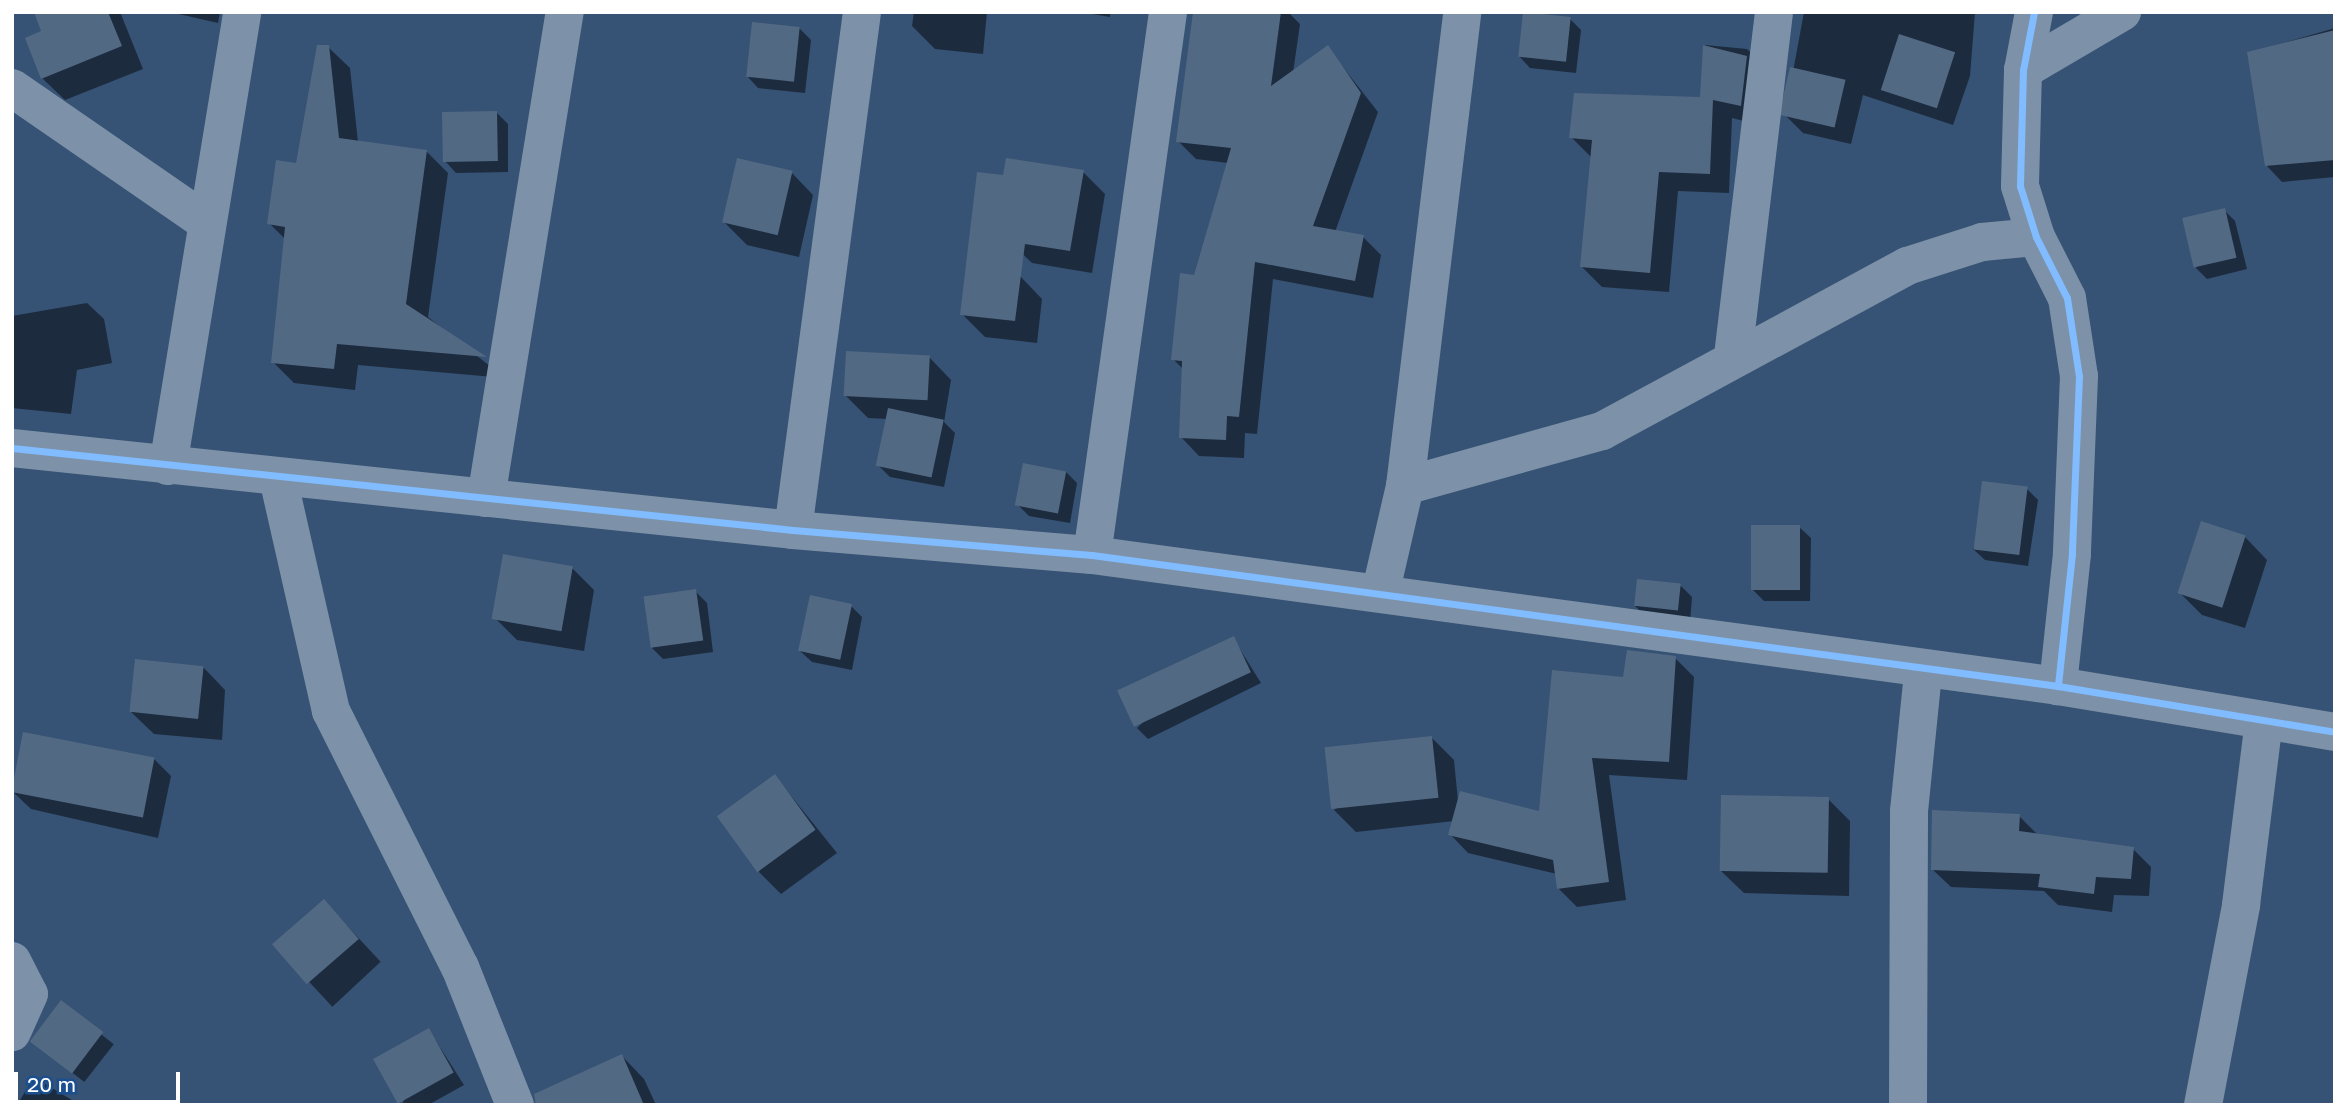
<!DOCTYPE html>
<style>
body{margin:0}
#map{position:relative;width:2347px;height:1117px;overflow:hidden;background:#365274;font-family:"Golos Text",sans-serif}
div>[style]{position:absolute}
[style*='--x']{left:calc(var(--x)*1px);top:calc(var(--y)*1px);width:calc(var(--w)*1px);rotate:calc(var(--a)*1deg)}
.shadow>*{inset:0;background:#0007;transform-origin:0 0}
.building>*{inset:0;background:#526984;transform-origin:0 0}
.street>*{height:38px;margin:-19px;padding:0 19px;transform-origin:19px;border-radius:19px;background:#7d92a8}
.cycleway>*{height:7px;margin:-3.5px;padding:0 3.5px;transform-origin:3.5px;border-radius:3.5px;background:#80bcff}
span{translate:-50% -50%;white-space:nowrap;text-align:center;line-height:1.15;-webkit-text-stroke:6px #1b4f8f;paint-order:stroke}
.frame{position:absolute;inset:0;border:14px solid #fff;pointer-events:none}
.scale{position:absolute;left:14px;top:1072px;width:166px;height:32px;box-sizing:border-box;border:4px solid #fff;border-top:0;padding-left:9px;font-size:21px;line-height:24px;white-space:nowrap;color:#fff;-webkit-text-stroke:5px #1b4f8f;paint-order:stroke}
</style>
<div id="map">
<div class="shadow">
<i style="clip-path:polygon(36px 12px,120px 12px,143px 69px,65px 100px,42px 78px,44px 32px)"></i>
<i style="clip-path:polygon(170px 12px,220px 12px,218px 23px)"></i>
<i style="clip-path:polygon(914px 12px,987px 12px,983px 54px,935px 49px,912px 26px)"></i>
<i style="clip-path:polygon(1081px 12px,1110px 12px,1110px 17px)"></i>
<i style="clip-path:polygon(1195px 12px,1288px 12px,1300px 24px,1293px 73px,1328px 48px,1378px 112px,1335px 232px,1363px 237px,1381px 255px,1373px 298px,1273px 279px,1257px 434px,1245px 433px,1244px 458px,1199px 456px,1181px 437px,1184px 370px,1173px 359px,1228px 163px,1196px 159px,1178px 141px)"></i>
<i style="clip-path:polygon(1804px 12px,1975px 12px,1970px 76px,1953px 125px,1863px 95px,1851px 144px,1803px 133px,1785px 115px)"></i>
<i style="clip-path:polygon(1570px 19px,1581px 30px,1576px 73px,1530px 68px,1519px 56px)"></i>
<i style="clip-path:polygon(799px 28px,811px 40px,805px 93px,758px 88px,747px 76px)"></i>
<i style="clip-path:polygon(2335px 28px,2335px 177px,2282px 182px,2266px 165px,2249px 53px)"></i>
<i style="clip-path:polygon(1705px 45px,1747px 49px,1767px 68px,1760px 125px,1732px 118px,1729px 193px,1678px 191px,1669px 292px,1602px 287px,1582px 267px,1591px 157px,1571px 137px,1702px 98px)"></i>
<i style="clip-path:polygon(328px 47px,350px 68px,358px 142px,427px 152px,448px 173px,428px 317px,505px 378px,358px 365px,355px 390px,294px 383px,273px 362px,286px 240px,269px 223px,297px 165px)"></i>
<i style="clip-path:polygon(497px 113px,508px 124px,508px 172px,456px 173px,445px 161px)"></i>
<i style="clip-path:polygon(791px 172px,813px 195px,799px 257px,747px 245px,725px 223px)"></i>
<i style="clip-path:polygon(1083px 172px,1105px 194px,1092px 273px,1032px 263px,1009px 241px)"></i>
<i style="clip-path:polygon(2224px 210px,2235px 221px,2247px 269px,2207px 279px,2196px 268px)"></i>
<i style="clip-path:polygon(1020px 276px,1042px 299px,1037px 343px,985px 337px,962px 314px)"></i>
<i style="clip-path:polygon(87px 303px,104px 319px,112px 363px,77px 370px,71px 414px,12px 408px,12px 316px)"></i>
<i style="clip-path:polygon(929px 357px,951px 380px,944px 422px,955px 433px,944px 487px,890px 477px,879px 466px,888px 419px,868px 418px,845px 395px)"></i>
<i style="clip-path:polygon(1066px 472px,1077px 483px,1070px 523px,1029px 516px,1018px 505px)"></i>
<i style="clip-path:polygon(2027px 489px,2038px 500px,2028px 566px,1985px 560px,1973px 549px)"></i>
<i style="clip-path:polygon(1799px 527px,1811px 538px,1810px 601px,1764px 601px,1753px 590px)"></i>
<i style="clip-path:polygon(2245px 537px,2267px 560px,2245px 628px,2202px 615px,2180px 593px)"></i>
<i style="clip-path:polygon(572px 568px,594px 590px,584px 651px,517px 640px,495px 618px)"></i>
<i style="clip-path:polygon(1681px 586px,1692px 597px,1690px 623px,1646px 617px,1635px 606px)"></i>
<i style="clip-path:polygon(695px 591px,707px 603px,713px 652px,663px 659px,652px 648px)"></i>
<i style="clip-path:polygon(851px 606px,862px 617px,852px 670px,812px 662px,800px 651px)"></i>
<i style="clip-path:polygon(1233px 638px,1261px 683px,1148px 739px,1137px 728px)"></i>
<i style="clip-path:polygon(1675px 658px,1694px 677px,1687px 780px,1609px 775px,1626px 900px,1577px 907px,1558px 888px,1557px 874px,1468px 853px,1450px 834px,1454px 821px,1356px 832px,1334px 810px,1432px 738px,1454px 760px,1458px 801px,1541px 814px,1625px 679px)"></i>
<i style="clip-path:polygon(203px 667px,225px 690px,222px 740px,154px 734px,131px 712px)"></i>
<i style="clip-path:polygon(154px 759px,171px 776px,158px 838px,31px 809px,13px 792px)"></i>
<i style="clip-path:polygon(775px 776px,837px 853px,781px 894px,759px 872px)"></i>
<i style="clip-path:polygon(1828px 799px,1850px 821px,1849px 896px,1744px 893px,1721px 871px)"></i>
<i style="clip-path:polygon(2019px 816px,2038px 835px,2133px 849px,2151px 867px,2149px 896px,2114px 895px,2112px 912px,2058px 905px,2044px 891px,1951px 887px,1932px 869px)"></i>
<i style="left:324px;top:901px;width:83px;height:66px;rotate:47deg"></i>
<i style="left:61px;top:1003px;width:67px;height:48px;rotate:38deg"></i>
<i style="clip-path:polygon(429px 1030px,464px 1085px,428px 1105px,402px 1105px)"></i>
<i style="clip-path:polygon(622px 1056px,644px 1079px,656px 1105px,577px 1105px)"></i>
<i style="clip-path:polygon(34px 1077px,80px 1105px,17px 1105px)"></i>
</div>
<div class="building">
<i style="clip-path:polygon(34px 12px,108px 12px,122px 46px,41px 79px,25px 38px,41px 31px)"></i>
<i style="clip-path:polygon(1193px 12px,1281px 12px,1271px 86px,1328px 45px,1361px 93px,1313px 226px,1364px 235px,1355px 281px,1255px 262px,1239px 417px,1227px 416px,1226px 440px,1179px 438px,1182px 361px,1171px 360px,1180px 273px,1194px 275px,1231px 148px,1176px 142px)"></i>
<i style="left:1523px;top:12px;width:48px;height:45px;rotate:6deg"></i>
<i style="left:752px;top:22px;width:48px;height:55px;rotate:6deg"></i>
<i style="clip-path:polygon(2335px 30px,2335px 160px,2265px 166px,2247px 52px)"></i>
<i style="left:1899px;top:34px;width:59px;height:59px;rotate:18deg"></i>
<i style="clip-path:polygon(317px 45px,329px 45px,339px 138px,427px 150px,406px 304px,487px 357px,337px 344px,334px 369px,271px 363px,285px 227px,267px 224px,276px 160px,296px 163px)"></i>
<i style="clip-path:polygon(1703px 45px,1747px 56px,1741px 106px,1713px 100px,1710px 174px,1659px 172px,1650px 273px,1580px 267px,1592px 140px,1569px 138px,1574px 93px,1700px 97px)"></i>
<i style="left:1790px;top:67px;width:57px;height:49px;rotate:13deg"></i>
<i style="left:497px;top:111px;width:50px;height:55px;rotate:89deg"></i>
<i style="left:737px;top:158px;width:57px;height:66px;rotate:13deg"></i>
<i style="clip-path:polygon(1006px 158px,1084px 170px,1070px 251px,1025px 244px,1015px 321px,960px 315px,977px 172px,1003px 175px)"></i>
<i style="left:2225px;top:208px;width:51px;height:44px;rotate:77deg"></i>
<i style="left:846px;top:351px;width:84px;height:45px;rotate:3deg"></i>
<i style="left:888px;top:408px;width:57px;height:59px;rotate:12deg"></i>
<i style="left:1023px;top:463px;width:44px;height:43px;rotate:11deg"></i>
<i style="left:1982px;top:481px;width:46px;height:69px;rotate:7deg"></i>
<i style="left:2201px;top:521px;width:47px;height:76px;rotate:18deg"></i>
<i style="left:1800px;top:525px;width:65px;height:49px;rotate:90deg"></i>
<i style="left:503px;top:554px;width:71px;height:66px;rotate:10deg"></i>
<i style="left:1637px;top:579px;width:44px;height:27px;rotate:6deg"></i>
<i style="left:696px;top:589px;width:52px;height:53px;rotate:82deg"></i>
<i style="left:810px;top:595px;width:43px;height:57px;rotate:12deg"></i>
<i style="left:1234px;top:636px;width:40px;height:129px;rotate:65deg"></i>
<i style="clip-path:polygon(1627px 650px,1676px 656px,1669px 762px,1592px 758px,1609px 882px,1557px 889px,1553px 860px,1448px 835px,1460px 791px,1539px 811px,1552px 670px,1623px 677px)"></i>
<i style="left:135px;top:659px;width:69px;height:53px;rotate:6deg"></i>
<i style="left:23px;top:732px;width:134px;height:61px;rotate:11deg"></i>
<i style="left:1432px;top:736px;width:62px;height:108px;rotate:84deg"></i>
<i style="left:775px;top:774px;width:69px;height:72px;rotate:54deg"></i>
<i style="left:1721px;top:795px;width:108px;height:76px;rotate:1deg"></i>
<i style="clip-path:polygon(1932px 810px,2020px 814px,2019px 831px,2134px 847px,2131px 879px,2096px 877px,2094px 894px,2038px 887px,2040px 874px,1931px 870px)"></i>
<i style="left:324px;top:899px;width:53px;height:69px;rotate:49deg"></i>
<i style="left:61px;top:1000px;width:53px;height:52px;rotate:37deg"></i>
<i style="left:429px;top:1028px;width:51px;height:64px;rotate:61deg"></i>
<i style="clip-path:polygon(622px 1054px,644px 1105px,536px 1105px,534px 1094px)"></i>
</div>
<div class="street">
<i style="--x:2034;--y:12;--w:59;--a:100.7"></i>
<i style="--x:2023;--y:70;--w:116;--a:91.5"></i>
<i style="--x:2020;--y:186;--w:53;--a:72.6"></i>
<i style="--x:2036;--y:237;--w:68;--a:63.1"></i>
<i style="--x:2067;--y:298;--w:79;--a:81.3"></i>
<i style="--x:2079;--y:376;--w:178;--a:92.3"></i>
<i style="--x:2072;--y:554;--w:133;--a:96.1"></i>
<i style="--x:2023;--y:70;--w:115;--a:-30.4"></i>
<i style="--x:12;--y:88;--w:236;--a:34.6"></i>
<i style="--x:1733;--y:356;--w:346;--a:-83.2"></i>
<i style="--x:12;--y:448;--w:785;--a:5.99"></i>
<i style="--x:793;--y:530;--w:300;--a:4.8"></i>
<i style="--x:1092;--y:555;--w:975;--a:7.72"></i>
<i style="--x:2058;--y:686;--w:281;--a:9.4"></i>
<i style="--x:168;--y:466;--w:460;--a:-80.7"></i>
<i style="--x:278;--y:478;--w:239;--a:77.2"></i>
<i style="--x:331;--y:711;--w:287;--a:63.3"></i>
<i style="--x:460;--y:967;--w:149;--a:68.3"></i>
<i style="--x:1405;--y:486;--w:205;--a:-15.6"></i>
<i style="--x:1602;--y:431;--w:347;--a:-28.4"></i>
<i style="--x:1907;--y:266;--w:79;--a:-17.7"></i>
<i style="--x:1982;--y:242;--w:54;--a:-5.3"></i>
<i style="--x:486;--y:498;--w:492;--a:-80.8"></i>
<i style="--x:793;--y:530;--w:523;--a:-82.41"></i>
<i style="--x:1092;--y:555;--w:548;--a:-82.03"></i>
<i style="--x:1381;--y:590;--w:107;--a:-77"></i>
<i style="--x:1405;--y:486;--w:477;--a:-83.1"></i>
<i style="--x:12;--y:961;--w:37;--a:63"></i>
<i style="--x:29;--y:994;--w:42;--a:114.1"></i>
<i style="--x:1908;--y:1105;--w:294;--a:-89.8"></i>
<i style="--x:1909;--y:811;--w:140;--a:-84.2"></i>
<i style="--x:2203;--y:1105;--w:204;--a:-79.2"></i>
<i style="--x:2241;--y:905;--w:186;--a:-82.9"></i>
</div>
<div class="cycleway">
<i style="--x:2034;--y:12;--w:59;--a:100.7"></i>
<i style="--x:2023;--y:70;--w:116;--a:91.5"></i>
<i style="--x:2020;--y:186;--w:53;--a:72.6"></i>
<i style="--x:2036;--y:237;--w:68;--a:63.1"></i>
<i style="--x:2067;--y:298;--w:79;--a:81.3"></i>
<i style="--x:2079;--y:376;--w:178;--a:92.3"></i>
<i style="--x:2072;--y:554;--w:133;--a:96.1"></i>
<i style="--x:12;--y:448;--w:785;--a:5.99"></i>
<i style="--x:793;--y:530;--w:300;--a:4.8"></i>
<i style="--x:1092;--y:555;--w:975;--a:7.72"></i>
<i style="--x:2058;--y:686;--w:281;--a:9.4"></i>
</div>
<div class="frame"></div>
<div class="scale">20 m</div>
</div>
